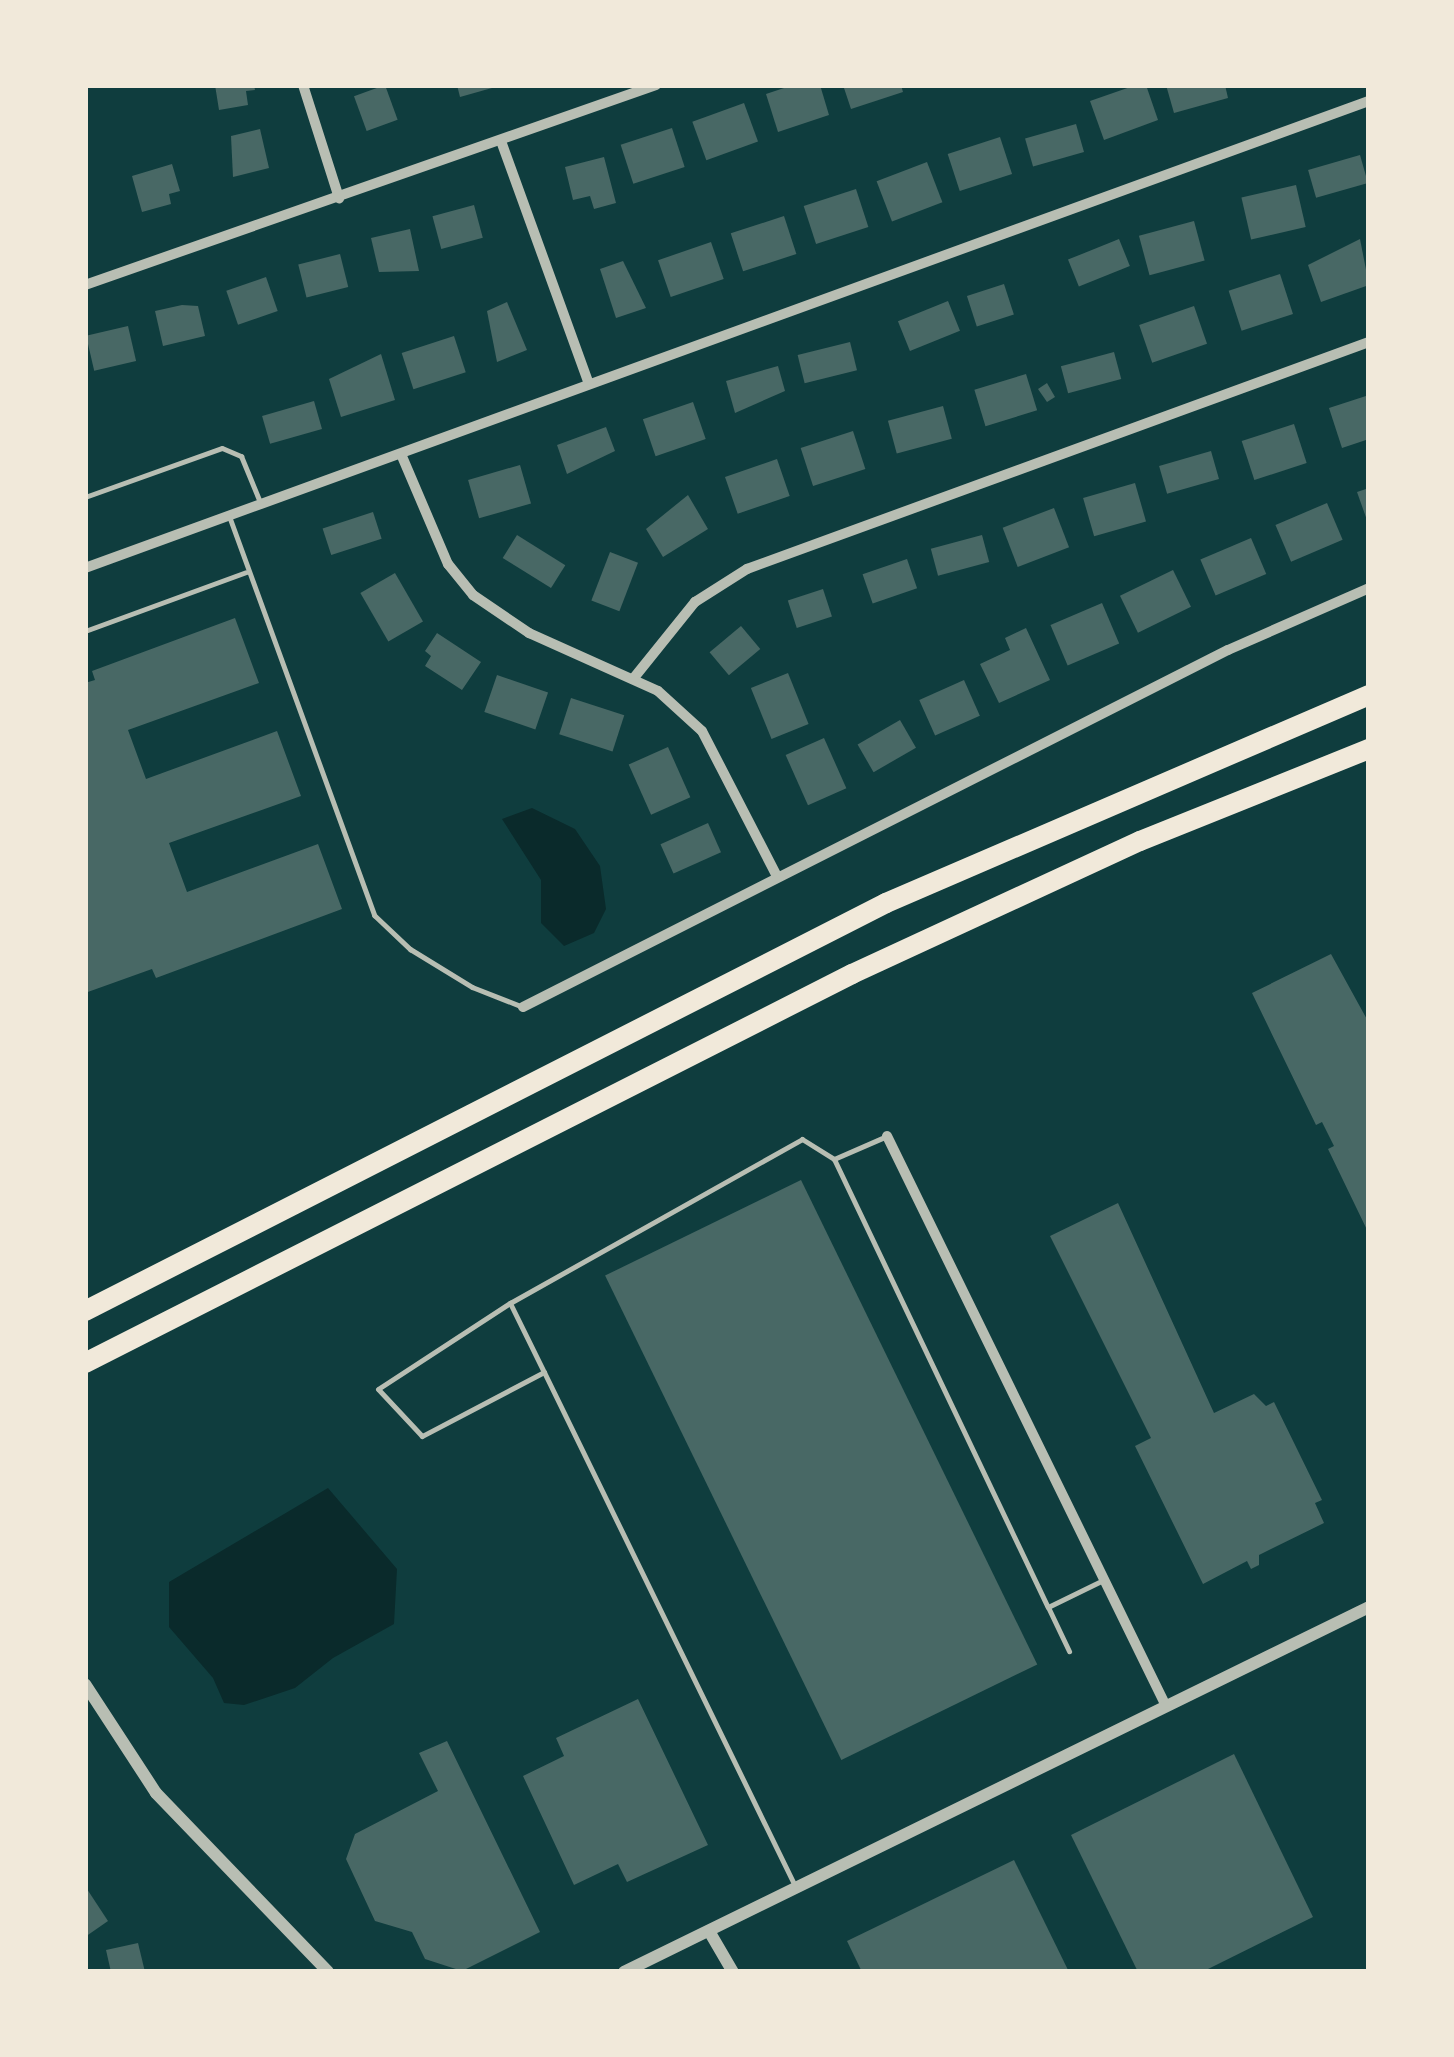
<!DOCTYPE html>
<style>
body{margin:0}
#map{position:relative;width:1454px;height:2057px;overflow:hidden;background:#0f3d3e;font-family:Jost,sans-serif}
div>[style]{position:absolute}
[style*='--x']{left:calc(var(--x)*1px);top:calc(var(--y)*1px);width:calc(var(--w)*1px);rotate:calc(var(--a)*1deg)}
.water>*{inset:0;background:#0a2a2b}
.building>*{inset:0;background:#486865;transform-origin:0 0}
.service>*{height:5px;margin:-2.5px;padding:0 2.5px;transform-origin:2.5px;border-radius:2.5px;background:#b8beb3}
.minor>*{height:10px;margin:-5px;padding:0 5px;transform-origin:5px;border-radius:5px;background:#b8beb3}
.tertiary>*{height:12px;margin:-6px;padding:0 6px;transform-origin:6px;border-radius:6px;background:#b8beb3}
.motorway>*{height:20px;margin:-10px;padding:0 10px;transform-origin:10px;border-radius:10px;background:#f1e9da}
span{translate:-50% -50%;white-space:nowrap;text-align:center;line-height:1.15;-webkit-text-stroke:10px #f1e9da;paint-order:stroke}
.frame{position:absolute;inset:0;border:88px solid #f1e9da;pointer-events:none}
</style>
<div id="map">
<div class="water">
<i style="clip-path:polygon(532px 808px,575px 829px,600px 866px,606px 909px,594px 933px,564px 946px,541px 923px,541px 880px,502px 819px)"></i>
<i style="clip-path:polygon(328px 1488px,397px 1569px,394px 1624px,333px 1658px,295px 1688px,244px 1705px,224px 1703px,213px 1678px,169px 1627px,169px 1582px)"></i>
</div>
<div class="building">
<i style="clip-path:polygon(215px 85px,254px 85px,255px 90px,246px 91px,248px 105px,219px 110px)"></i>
<i style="left:385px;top:85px;width:37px;height:33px;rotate:70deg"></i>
<i style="clip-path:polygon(457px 85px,499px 85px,499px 86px,460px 97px)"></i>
<i style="clip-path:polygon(793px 85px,820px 85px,829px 115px,778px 132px,766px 94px)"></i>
<i style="clip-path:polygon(843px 85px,901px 85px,903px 92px,851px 109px)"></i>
<i style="clip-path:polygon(1136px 85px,1146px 85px,1158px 120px,1104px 140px,1090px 101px)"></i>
<i style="clip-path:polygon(1166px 85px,1225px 85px,1228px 98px,1174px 113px)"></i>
<i style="left:744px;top:103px;width:41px;height:55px;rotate:70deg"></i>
<i style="left:1076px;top:124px;width:29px;height:53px;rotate:74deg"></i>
<i style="left:672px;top:128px;width:41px;height:54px;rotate:72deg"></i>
<i style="clip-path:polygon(260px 129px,269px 168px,233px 177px,231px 136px)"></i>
<i style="left:1000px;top:137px;width:39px;height:55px;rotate:72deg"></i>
<i style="left:1360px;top:155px;width:29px;height:54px;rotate:74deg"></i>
<i style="clip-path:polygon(604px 157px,616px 203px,594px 209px,590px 196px,573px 200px,565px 167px)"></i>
<i style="left:927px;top:162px;width:43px;height:54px;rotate:69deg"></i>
<i style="clip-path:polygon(172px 164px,180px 191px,169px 194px,171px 204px,142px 212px,132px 176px)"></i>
<i style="left:1296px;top:185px;width:43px;height:56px;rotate:77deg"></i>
<i style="left:856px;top:189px;width:40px;height:55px;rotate:72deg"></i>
<i style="left:474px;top:205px;width:34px;height:43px;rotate:75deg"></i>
<i style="left:784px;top:216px;width:40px;height:56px;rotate:72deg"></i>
<i style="left:1194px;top:221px;width:41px;height:57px;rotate:75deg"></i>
<i style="clip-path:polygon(410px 229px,419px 271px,379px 272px,371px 238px)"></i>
<i style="left:1119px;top:239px;width:29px;height:55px;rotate:68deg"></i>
<i style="clip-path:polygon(1360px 239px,1369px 285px,1321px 302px,1308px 265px)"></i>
<i style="left:711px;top:242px;width:39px;height:56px;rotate:71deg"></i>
<i style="left:340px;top:254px;width:34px;height:43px;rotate:76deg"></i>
<i style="clip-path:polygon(623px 261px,646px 308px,616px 318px,600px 269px)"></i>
<i style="left:1280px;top:274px;width:42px;height:54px;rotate:72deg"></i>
<i style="left:266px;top:277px;width:36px;height:42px;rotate:71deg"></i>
<i style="left:1004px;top:284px;width:32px;height:39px;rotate:72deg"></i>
<i style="left:948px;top:301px;width:32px;height:54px;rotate:68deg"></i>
<i style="clip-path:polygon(507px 302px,527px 350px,497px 362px,487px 311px)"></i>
<i style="clip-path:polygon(182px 305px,198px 306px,205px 336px,163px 346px,155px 311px)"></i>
<i style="left:1194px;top:306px;width:40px;height:58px;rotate:71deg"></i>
<i style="left:128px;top:326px;width:36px;height:43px;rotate:77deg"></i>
<i style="left:454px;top:336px;width:38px;height:55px;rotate:72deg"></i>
<i style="left:850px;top:342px;width:29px;height:54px;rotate:76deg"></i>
<i style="left:1114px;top:352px;width:28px;height:55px;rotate:75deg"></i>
<i style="clip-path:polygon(381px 354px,395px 400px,341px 417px,329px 379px)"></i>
<i style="clip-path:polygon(778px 366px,785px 391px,735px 413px,726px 381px)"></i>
<i style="left:1026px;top:374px;width:38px;height:54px;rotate:73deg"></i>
<i style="clip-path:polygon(1047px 383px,1055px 397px,1047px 402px,1038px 389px)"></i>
<i style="clip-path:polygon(1369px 395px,1369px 439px,1342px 448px,1329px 408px)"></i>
<i style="left:314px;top:401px;width:29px;height:54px;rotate:74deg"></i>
<i style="left:693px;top:402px;width:39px;height:53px;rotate:71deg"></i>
<i style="left:943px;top:406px;width:34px;height:57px;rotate:75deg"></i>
<i style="left:1294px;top:424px;width:41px;height:55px;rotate:72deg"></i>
<i style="clip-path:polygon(606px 427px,615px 451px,567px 474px,557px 445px)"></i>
<i style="left:853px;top:431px;width:40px;height:55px;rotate:72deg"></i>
<i style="left:1211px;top:451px;width:29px;height:54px;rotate:74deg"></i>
<i style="left:777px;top:459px;width:39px;height:55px;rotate:71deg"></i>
<i style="left:520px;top:465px;width:40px;height:54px;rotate:74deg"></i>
<i style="left:1135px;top:483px;width:40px;height:54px;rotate:74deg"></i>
<i style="clip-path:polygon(1369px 488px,1369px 523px,1368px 523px,1357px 492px)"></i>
<i style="clip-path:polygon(688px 495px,708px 529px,663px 557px,646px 529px)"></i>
<i style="left:1327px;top:503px;width:40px;height:56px;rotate:67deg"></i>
<i style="left:1054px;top:508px;width:42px;height:55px;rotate:69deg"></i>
<i style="left:373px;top:512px;width:28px;height:53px;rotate:72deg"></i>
<i style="left:517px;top:535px;width:57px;height:27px;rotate:32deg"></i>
<i style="left:982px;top:535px;width:28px;height:53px;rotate:75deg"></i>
<i style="left:1251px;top:538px;width:39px;height:55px;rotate:67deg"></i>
<i style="left:610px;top:552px;width:30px;height:52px;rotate:21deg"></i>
<i style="left:907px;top:559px;width:31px;height:47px;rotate:71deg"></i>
<i style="left:1173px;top:570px;width:41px;height:59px;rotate:64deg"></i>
<i style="left:395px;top:573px;width:56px;height:40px;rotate:60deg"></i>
<i style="left:823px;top:589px;width:29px;height:37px;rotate:72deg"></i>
<i style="left:1102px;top:603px;width:44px;height:56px;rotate:67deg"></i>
<i style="clip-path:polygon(235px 618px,259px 683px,128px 730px,146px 779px,277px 731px,301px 796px,169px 843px,187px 892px,318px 844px,342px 909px,156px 978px,152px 969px,85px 993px,85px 683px,95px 680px,92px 671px)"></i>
<i style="left:741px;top:626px;width:30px;height:41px;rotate:50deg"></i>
<i style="clip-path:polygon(1026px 628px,1050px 680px,999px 703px,980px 664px,1010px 650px,1005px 638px)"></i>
<i style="clip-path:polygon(437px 633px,481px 662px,462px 690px,425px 666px,431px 656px,425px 651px)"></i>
<i style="left:788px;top:673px;width:55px;height:40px;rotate:68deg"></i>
<i style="left:497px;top:675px;width:54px;height:39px;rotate:19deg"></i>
<i style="left:964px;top:680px;width:39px;height:49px;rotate:66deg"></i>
<i style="left:571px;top:698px;width:56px;height:38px;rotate:18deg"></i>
<i style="left:900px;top:720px;width:32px;height:49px;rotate:60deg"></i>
<i style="left:824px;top:738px;width:55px;height:42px;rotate:66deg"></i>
<i style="left:668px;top:747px;width:55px;height:43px;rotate:66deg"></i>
<i style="left:708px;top:823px;width:32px;height:52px;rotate:66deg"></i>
<i style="clip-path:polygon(1331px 954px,1369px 1023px,1369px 1234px,1328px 1149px,1334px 1146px,1322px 1122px,1316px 1125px,1252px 993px)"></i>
<i style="left:801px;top:1180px;width:539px;height:218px;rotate:64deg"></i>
<i style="clip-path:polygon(1118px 1203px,1214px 1413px,1254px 1394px,1266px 1406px,1274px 1402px,1322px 1500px,1315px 1503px,1324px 1523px,1259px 1555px,1259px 1565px,1251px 1569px,1247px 1561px,1203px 1584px,1135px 1446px,1151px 1438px,1050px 1236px)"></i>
<i style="clip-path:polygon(638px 1699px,708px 1845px,627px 1882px,618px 1864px,574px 1885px,523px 1776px,564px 1756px,556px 1738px)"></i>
<i style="clip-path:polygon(447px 1741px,540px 1932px,462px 1971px,425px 1959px,412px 1932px,375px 1921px,346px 1859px,355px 1834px,438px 1791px,419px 1753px)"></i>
<i style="clip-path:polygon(1234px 1754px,1313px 1917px,1202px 1972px,1138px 1972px,1071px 1835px)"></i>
<i style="clip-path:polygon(1014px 1860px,1069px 1972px,862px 1972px,847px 1941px)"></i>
<i style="clip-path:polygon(85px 1886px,108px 1921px,85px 1937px)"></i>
<i style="clip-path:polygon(138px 1943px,145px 1972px,111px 1972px,106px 1950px)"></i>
</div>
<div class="service">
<i style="--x:85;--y:497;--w:145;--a:-19.7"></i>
<i style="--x:222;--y:448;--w:21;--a:23"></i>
<i style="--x:241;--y:456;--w:50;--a:67.6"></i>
<i style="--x:229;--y:516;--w:425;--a:70"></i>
<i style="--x:374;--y:915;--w:50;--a:43.4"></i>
<i style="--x:410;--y:949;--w:73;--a:31.5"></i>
<i style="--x:472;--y:987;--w:55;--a:21.4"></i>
<i style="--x:85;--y:631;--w:171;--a:-20.1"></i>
<i style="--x:834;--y:1159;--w:496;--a:64.5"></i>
<i style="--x:1048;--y:1607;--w:61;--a:-26.1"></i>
<i style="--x:510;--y:1303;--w:77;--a:63.8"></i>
<i style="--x:544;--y:1372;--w:138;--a:152.3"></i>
<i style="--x:422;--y:1436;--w:64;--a:-133.1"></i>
<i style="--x:378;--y:1389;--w:158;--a:-33.1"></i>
<i style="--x:510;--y:1303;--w:335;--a:-29.3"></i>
<i style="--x:802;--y:1139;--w:38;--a:32"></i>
<i style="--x:834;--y:1159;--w:58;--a:-23.5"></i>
<i style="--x:544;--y:1372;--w:572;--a:63.97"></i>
<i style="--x:1048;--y:1607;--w:49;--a:64.5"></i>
</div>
<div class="minor">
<i style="--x:303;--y:85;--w:119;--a:72.3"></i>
<i style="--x:501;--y:141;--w:258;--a:70.1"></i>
<i style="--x:85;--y:285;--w:605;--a:-19.3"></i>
<i style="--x:401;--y:454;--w:120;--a:66.9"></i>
<i style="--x:448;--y:564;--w:40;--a:51"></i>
<i style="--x:473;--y:595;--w:68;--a:34.2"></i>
<i style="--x:529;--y:633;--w:141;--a:24.2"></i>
<i style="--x:658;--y:691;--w:59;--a:42.3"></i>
<i style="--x:702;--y:731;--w:163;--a:62.7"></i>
<i style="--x:85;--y:568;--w:1366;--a:-19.99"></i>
<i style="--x:633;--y:679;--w:99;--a:-51.2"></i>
<i style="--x:695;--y:602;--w:62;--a:-32.4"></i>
<i style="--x:747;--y:569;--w:662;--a:-20.05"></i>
<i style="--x:523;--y:1007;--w:790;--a:-26.86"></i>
<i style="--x:1228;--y:650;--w:154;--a:-23.7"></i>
<i style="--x:887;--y:1136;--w:635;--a:63.92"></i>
</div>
<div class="tertiary">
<i style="--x:85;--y:1684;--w:130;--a:56.9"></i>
<i style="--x:156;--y:1793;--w:248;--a:46.1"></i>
<i style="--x:709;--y:1931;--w:48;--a:59.7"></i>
<i style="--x:624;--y:1972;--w:830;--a:-26.1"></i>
</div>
<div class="motorway">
<i style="--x:85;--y:1311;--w:899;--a:-26.99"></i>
<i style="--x:886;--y:903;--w:526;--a:-23.3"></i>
<i style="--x:85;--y:1363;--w:860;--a:-26.89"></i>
<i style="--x:852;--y:974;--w:317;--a:-24.8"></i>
<i style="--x:1140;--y:841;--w:247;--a:-21.9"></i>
</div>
<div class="frame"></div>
</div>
